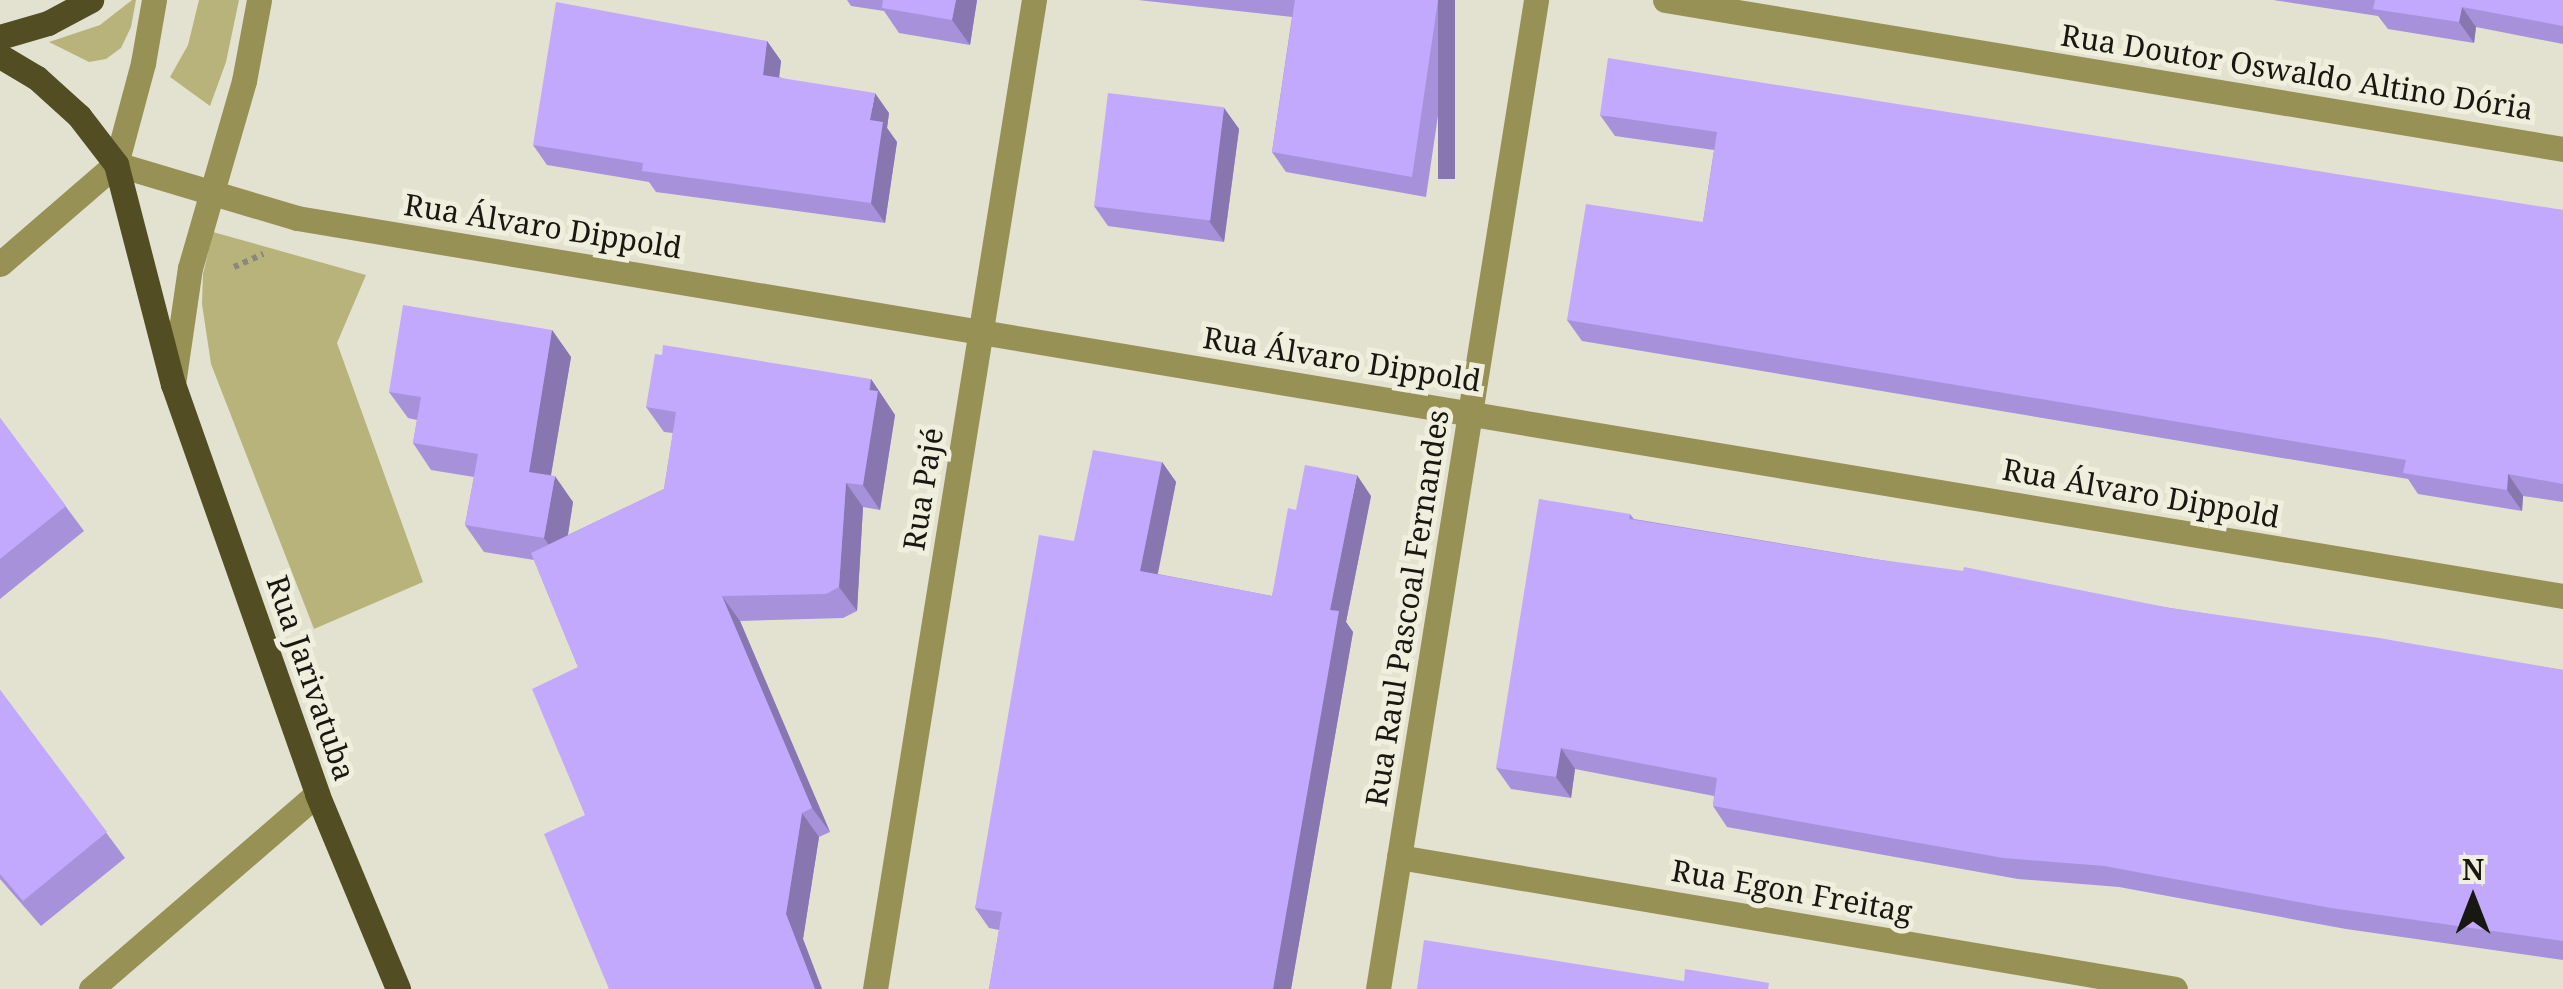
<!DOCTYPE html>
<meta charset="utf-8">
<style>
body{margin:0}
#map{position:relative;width:2563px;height:989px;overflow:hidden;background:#e3e2d1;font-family:"Noto Serif",serif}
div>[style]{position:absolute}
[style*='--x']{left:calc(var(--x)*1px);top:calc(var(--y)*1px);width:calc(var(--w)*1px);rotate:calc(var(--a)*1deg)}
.green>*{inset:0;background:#b8b37b}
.path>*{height:6px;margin-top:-3px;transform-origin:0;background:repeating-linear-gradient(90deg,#89887c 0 5px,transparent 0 10px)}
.minor>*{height:25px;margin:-12.5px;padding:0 12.5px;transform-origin:12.5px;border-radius:12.5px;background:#979155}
.major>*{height:25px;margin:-12.5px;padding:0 12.5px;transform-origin:12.5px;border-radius:12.5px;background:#524d23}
.wall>*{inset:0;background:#a791da}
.shaded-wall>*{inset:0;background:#8876b1;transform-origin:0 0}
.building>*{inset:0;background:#c2a9fd;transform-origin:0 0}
span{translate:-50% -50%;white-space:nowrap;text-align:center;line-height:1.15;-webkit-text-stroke:10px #f0efde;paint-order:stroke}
.street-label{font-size:30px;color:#181711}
.north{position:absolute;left:2423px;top:849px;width:100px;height:100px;-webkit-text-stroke:8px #f0efde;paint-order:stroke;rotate:0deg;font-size:28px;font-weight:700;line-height:40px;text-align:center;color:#181711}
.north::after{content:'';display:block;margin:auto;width:35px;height:45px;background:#181711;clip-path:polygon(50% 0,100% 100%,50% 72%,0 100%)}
</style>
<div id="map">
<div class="green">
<i style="clip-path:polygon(132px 0,136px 0,131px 27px,121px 48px,106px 59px,89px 62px,49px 42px,100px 25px)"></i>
<i style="clip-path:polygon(199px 0,239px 0,226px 62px,210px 106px,170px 77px,188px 45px)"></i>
<i style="clip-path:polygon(213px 232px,366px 275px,337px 343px,423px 582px,314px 629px,211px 364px,202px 304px,203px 274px)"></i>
</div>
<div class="path">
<i style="--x:234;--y:267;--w:32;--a:-24"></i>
</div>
<div class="minor">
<i style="--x:1665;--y:0;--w:910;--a:9.42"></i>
<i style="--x:116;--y:164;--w:189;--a:16.6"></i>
<i style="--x:297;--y:218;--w:2297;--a:9.47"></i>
<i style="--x:116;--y:164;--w:105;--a:-75"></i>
<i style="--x:143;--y:63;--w:64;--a:-80.1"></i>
<i style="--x:0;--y:264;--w:153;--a:-40.8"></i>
<i style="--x:173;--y:384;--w:117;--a:-81.7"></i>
<i style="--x:190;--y:268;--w:195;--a:-73.9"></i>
<i style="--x:244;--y:81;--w:82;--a:-79.5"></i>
<i style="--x:1399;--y:857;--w:787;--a:9.65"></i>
<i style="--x:91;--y:989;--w:298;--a:-40.8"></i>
<i style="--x:875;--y:989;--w:1002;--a:-80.87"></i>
<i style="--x:1378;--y:989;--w:1002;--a:-80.92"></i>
</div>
<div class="major">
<i style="--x:0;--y:37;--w:50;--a:-16.3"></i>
<i style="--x:48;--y:23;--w:49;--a:-28.1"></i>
<i style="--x:0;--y:56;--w:43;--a:30.7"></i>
<i style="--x:37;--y:78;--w:57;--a:42.1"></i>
<i style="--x:79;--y:116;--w:61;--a:52.4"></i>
<i style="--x:116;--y:164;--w:227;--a:75.5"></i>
<i style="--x:173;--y:384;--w:435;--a:70.6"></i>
<i style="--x:317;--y:794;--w:211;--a:67.4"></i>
</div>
<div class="wall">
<i style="clip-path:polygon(847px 0,977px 0,970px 45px,899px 33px,884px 11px,851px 6px)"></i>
<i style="clip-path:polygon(1138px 0,1455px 0,1426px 197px,1286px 172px,1272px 152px,1292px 17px)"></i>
<i style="clip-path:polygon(2273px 0,2563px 0,2563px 44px,2476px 27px,2474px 43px,2388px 29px,2378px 16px)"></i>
<i style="clip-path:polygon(767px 41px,781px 61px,779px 77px,889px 113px,887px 128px,897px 142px,885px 223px,656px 192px,649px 182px,547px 165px,533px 145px)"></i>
<i style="clip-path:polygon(1224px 108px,1239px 129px,1224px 242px,1108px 226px,1094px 206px)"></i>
<i style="clip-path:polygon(1600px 115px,2563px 210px,2563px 502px,2523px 496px,2522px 511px,2418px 494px,2408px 479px,1582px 341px,1567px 320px,1703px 222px,1714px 150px,1615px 136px)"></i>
<i style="clip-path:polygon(552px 330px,571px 357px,551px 475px,573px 502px,568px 535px,664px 489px,673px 433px,664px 432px,646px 407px,871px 379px,895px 415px,880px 510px,863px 507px,857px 611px,843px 618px,740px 621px,830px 832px,819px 837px,803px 939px,822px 989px,609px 989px,585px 815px,578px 667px,534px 560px,484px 552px,465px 525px,474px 477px,431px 470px,413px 443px,417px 420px,408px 418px,389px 392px)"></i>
<i style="clip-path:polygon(0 418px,84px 531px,0 599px)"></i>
<i style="clip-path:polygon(1162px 462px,1176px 482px,1158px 574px,1272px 596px,1296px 510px,1371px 496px,1346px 622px,1353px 632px,1291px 989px,989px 989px,999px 930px,989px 928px,975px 908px,1074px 541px)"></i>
<i style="clip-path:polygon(1630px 514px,1634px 519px,2170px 608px,2563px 670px,2563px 960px,2346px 929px,2119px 887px,2018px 879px,1727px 827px,1713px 806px,1714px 796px,1575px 769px,1571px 798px,1511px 789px,1496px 768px)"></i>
<i style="clip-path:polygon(0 690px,125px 858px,41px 926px,0 879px)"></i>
</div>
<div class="shaded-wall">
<i style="clip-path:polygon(956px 0,977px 0,970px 45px,952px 20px)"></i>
<i style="left:1438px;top:0;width:17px;height:179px"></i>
<i style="clip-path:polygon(2462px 7px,2476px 27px,2474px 43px,2459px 22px)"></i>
<i style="clip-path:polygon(767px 41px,781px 61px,777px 95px,763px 75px)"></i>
<i style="clip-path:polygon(875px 93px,889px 113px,887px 128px,897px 142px,885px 223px,871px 203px,870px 120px)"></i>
<i style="clip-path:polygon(1224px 108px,1239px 129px,1224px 242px,1209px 221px)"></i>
<i style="clip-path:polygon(552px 330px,571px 357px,547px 498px,529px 472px)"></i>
<i style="clip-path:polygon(871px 379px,895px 415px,880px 510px,863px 485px)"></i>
<i style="clip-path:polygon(1162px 462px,1176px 482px,1154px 591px,1140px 571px)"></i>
<i style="clip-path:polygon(2508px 474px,2523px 496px,2522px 511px,2507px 490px)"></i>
<i style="clip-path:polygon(1357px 475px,1371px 496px,1346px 622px,1353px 632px,1291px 989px,1273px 989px,1330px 610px)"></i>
<i style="clip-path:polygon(555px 476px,573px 502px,563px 565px,544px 538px)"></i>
<i style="clip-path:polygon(846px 483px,863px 507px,857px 611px,839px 587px)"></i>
<i style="clip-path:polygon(722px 596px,740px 621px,830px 832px,812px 808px)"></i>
<i style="clip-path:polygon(1561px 748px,1575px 769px,1571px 798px,1556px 777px)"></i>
<i style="clip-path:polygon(802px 813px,819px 837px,803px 939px,822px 989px,815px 989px,786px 914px)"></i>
</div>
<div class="building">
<i style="clip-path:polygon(883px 0,956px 0,952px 20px,882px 8px)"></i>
<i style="clip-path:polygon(1295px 0,1438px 0,1412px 177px,1272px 152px)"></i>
<i style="clip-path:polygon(2375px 0,2563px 0,2563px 26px,2462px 7px,2459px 22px,2373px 9px)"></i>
<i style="clip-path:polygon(556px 2px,767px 41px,763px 75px,875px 93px,870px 120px,883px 122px,871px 203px,642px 171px,643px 163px,533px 145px)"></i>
<i style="clip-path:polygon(1608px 58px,2563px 210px,2563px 484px,2508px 474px,2507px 490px,2403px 473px,2406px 460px,1567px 320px,1586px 204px,1703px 222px,1717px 132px,1600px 115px)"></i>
<i style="left:1108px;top:93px;width:117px;height:114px;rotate:7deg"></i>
<i style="clip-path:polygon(403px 305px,552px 330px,529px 472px,555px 476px,544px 538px,465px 525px,478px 454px,413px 443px,421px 397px,389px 392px)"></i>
<i style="clip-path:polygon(663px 345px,871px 379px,869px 390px,878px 391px,863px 485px,846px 483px,839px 587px,826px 594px,722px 596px,812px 808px,802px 813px,786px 914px,815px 989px,609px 989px,544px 834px,585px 815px,532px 689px,578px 667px,531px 553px,664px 489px,676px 412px,646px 407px,655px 354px,662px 355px)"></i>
<i style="clip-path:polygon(0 418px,66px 506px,0 559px)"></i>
<i style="clip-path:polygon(1093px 450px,1162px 462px,1140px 571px,1272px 596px,1288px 508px,1296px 510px,1305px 465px,1357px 475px,1330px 610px,1339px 611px,1273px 989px,989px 989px,1002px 912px,975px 908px,1039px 535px,1074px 541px)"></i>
<i style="clip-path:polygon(1539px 499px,1630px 514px,1629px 519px,1860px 557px,1963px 571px,1964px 567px,2170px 608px,2379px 638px,2563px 670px,2563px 941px,2331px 908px,2104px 866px,2003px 858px,1713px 806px,1717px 778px,1561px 748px,1556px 777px,1496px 768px)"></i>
<i style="clip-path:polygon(0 690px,107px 832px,23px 901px,0 874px)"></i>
<i style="clip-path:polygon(1424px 940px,1684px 981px,1685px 969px,1769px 983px,1768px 989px,1417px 989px)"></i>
</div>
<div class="street-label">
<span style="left:2297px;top:72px;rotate:9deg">Rua Doutor Oswaldo Altino Dória</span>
<span style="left:543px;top:226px;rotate:9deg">Rua Álvaro Dippold</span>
<span style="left:1342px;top:359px;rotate:9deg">Rua Álvaro Dippold</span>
<span style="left:923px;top:489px;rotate:-81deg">Rua Pajé</span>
<span style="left:2141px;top:493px;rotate:10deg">Rua Álvaro Dippold</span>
<span style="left:1407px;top:608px;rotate:-81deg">Rua Raul Pascoal Fernandes</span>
<span style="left:311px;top:678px;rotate:71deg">Rua Jarivatuba</span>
<span style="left:1792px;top:891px;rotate:10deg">Rua Egon Freitag</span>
</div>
<div class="north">N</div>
</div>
